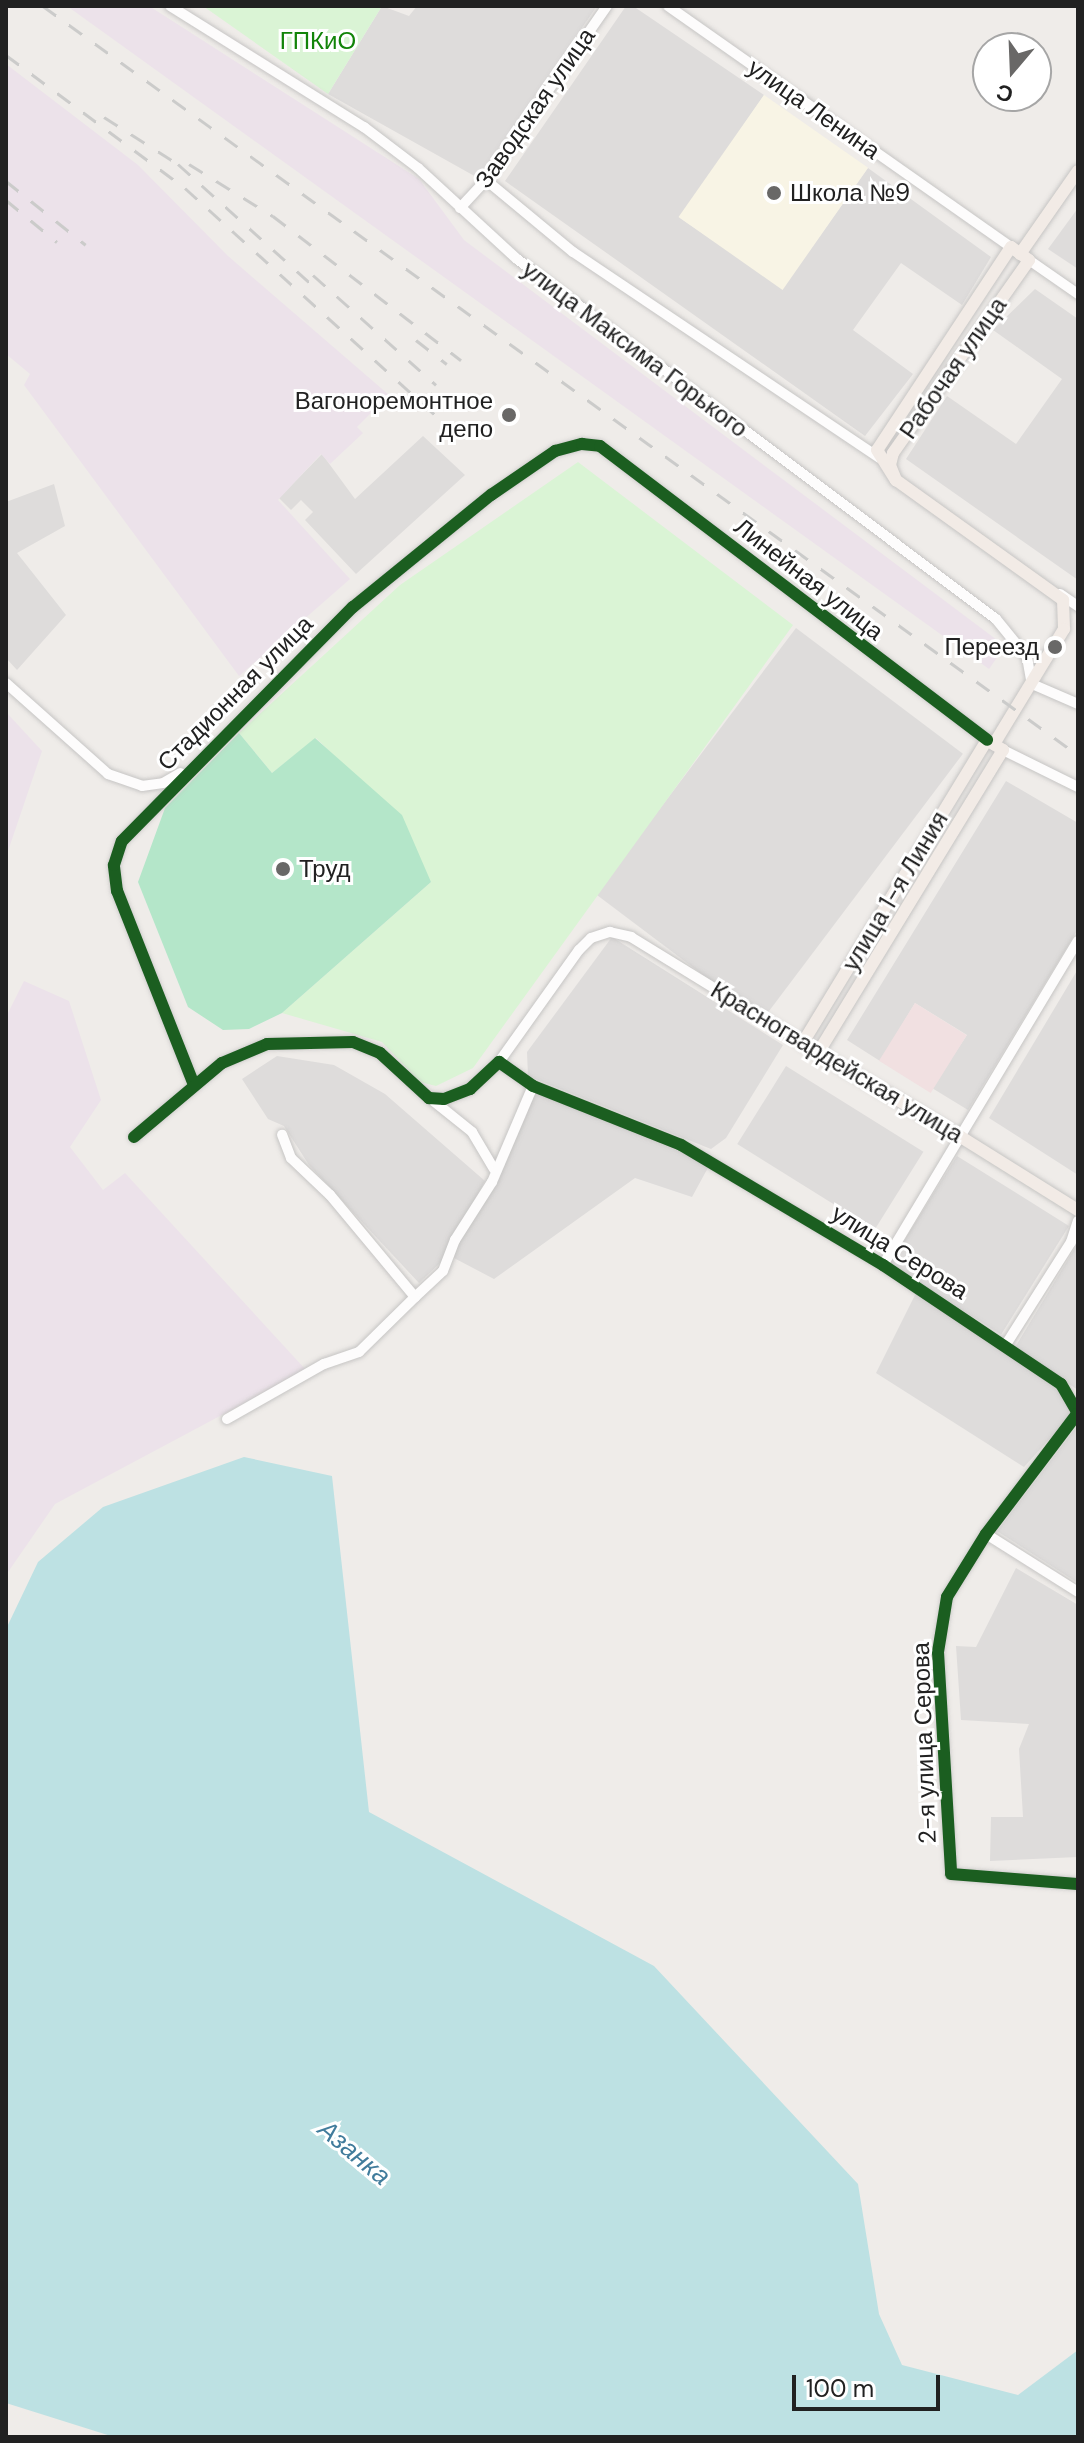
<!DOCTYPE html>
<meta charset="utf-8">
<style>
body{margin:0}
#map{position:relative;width:1084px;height:2443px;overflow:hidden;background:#efece9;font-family:"DM Sans",sans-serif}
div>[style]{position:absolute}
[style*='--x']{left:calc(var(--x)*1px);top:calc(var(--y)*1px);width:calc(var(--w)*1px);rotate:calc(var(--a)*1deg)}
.residential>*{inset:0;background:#dedcdb;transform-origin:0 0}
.commercial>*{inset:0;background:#f1e0e1;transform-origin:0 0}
.industrial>*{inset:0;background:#ece2ea}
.education>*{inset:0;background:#f8f4e5;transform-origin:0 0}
.park>*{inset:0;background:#daf4d5}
.pitch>*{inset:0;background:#b4e6c9}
.water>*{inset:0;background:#bde1e3}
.roads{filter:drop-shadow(0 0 2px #c6c5c4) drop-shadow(0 0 2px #c6c5c4)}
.minor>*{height:10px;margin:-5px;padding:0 5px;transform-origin:5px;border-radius:5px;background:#fdfcfc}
.major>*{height:12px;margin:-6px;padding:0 6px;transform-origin:6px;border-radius:6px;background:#f2ebe6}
.rail>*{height:3px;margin-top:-1.5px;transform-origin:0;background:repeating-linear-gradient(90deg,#cbcbca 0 16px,transparent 0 32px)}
.cycleway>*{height:12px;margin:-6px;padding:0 6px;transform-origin:6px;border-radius:6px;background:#1b5e20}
.dots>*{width:22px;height:22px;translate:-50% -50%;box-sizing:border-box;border:4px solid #fff;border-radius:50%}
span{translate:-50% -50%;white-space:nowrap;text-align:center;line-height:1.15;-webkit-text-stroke:6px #fff;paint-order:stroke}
.park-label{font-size:24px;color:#128409}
.street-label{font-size:24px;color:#212121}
.poi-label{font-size:24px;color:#212121}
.left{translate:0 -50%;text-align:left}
.right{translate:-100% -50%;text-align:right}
.water-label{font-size:26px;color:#417c9c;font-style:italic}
.frame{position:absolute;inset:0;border:8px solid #212121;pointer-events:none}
.north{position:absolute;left:972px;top:32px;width:80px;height:80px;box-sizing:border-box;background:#fff;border:2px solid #a6a6a6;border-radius:50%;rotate:199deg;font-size:22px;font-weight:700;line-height:32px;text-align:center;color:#212121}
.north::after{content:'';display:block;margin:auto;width:28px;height:36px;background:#696867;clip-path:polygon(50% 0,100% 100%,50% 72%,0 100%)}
.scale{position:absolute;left:792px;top:2375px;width:148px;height:36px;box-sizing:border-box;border:4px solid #212121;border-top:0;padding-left:10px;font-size:24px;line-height:28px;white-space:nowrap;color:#212121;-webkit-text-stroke:6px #fff;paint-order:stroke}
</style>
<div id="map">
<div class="residential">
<i style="clip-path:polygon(382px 6px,409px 16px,417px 6px,597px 6px,478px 178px,328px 94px)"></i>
<i style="clip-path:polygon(626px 6px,633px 6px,764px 95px,680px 218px,783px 288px,868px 168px,991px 257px,962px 305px,901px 263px,853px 330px,913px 374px,865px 436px,505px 181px)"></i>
<i style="clip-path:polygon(1078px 208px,1078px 269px,1048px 249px)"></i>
<i style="clip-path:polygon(1035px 289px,1078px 319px,1078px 580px,906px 459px,947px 396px,1016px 444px,1062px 379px,993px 330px)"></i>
<i style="clip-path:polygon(423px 436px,465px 475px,356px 574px,305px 520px,313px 512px,301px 500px,291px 510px,279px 498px,322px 454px,355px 499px)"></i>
<i style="clip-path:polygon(54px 484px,65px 526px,17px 553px,66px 615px,17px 670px,6px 658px,6px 502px)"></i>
<i style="left:796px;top:628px;width:209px;height:333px;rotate:37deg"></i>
<i style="clip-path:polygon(1006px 781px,1078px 823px,1078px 929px,968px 1110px,932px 1088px,967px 1035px,915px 1003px,880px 1061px,847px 1040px)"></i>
<i style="clip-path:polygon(612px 937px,783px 1045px,726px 1138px,711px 1149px,528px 1076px,527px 1052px)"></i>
<i style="clip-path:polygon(1078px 969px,1078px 1175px,989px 1118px)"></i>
<i style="clip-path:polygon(277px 1056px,334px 1065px,385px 1094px,485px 1181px,441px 1262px,419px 1283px,309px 1165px,284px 1126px,268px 1119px,242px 1079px)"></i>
<i style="left:786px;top:1066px;width:162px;height:92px;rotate:32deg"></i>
<i style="clip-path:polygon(534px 1091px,710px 1164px,692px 1197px,635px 1178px,494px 1279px,454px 1258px,459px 1239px)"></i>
<i style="left:957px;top:1156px;width:132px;height:128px;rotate:32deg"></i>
<i style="clip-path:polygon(1078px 1243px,1078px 1390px,1014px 1349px)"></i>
<i style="clip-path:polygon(917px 1291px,1064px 1391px,1074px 1412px,1024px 1467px,876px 1373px)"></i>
<i style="clip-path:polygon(1077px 1426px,1078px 1426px,1078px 1583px,997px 1531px)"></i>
<i style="clip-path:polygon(1016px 1568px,1078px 1605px,1078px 1857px,990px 1861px,991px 1817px,1023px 1817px,1019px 1749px,1029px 1724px,961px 1720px,956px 1646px,976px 1647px)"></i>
</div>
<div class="commercial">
<i style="left:915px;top:1003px;width:61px;height:68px;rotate:32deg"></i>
</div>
<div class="industrial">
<i style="clip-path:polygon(67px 6px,149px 6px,419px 179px,464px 240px,1005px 646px,989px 669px)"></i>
<i style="clip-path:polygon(6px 64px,138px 165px,228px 256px,389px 395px,357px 427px,363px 433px,330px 464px,321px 454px,278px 500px,350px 579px,239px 676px,24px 385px,30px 374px,6px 354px)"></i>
<i style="clip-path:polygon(6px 712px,42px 751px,6px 857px)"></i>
<i style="clip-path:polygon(24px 981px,69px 1001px,101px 1100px,70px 1147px,103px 1190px,125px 1173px,306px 1370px,55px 1504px,6px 1575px,6px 1017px)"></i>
</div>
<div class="education">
<i style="left:764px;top:95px;width:127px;height:149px;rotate:35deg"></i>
</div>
<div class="park">
<i style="clip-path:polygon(203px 6px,382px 6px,328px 94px)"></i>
<i style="clip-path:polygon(578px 462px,793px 625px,473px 1068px,436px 1086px,420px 1082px,382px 1042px,282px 1013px,431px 882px,348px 769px,316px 738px,272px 773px,239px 733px,400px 585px)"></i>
</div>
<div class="pitch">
<i style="clip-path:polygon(239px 733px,272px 773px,315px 738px,402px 815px,431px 882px,282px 1013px,249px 1029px,223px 1030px,188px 1007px,138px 882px,165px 808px)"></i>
</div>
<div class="water">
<i style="clip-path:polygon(244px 1457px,332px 1476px,369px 1812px,654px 1966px,858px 2184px,879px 2314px,902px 2365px,1018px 2395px,1078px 2350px,1078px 2437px,114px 2437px,6px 2403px,6px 1629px,38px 1562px,103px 1507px)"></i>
</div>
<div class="roads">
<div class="minor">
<i style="--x:170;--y:6;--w:229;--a:32"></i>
<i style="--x:364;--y:127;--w:68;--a:37.2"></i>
<i style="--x:418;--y:168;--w:134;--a:42.6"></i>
<i style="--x:517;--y:259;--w:599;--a:36.93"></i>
<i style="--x:996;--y:619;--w:49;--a:50.8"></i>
<i style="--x:1027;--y:657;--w:27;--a:80"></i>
<i style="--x:1032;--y:684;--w:50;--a:23.5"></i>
<i style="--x:668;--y:6;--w:419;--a:35.1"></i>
<i style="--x:486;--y:180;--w:113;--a:39.6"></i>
<i style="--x:573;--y:252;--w:369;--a:33.9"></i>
<i style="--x:460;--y:208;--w:38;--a:-47"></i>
<i style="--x:486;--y:180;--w:212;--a:-55.2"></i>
<i style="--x:1029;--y:260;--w:60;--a:34.8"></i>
<i style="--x:1060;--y:594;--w:22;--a:34"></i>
<i style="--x:6;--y:683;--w:137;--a:41.7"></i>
<i style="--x:108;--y:774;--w:36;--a:19"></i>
<i style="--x:142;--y:786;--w:21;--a:-8"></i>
<i style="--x:163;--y:783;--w:20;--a:-30"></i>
<i style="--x:1003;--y:750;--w:84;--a:26.3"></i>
<i style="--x:499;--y:1062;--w:138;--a:-54.5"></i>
<i style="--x:579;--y:950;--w:17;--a:-45"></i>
<i style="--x:591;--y:938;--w:20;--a:-18"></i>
<i style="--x:610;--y:932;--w:22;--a:13"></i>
<i style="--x:631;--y:937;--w:202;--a:31.6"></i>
<i style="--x:194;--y:1085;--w:209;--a:-111.6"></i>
<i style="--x:117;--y:891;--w:26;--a:-97"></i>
<i style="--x:114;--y:865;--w:25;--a:-72"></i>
<i style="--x:122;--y:841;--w:329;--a:-45.4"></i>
<i style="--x:353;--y:607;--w:178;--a:-39.1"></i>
<i style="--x:491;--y:495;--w:78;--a:-34.5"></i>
<i style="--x:555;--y:451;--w:28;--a:-15"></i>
<i style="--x:582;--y:444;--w:18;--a:6"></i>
<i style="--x:600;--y:446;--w:486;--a:37.2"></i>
<i style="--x:431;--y:1099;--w:53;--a:38.8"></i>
<i style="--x:472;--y:1132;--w:43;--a:59.3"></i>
<i style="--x:134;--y:1137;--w:115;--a:-40.1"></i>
<i style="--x:222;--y:1063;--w:49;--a:-22.9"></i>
<i style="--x:267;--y:1044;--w:86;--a:-1.3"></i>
<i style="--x:353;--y:1042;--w:29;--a:22"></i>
<i style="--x:380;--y:1053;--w:67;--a:42.6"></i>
<i style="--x:429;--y:1098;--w:15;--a:4"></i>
<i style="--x:444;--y:1099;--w:28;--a:-21"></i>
<i style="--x:470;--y:1089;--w:40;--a:-43"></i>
<i style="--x:499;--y:1062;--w:42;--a:35.2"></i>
<i style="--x:533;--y:1086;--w:159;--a:21.7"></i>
<i style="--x:681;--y:1145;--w:235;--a:30.7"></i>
<i style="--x:883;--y:1265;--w:214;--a:33.8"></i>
<i style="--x:1061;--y:1384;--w:34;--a:60"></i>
<i style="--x:883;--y:1265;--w:378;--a:-59"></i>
<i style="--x:415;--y:1297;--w:38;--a:-43"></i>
<i style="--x:443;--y:1271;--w:33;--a:-69"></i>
<i style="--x:455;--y:1240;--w:69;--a:-57.5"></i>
<i style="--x:492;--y:1182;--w:104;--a:-66.9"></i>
<i style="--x:1005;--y:1346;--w:123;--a:-57.6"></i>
<i style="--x:1071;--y:1242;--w:22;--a:-72"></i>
<i style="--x:1077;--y:1414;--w:151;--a:127.2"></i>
<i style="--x:986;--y:1534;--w:74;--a:121.8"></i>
<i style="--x:947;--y:1597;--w:56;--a:99.3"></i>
<i style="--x:938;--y:1652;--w:222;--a:86.6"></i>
<i style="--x:951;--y:1874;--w:127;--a:4.5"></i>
<i style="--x:227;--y:1419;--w:112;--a:-29.6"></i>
<i style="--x:324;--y:1364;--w:37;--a:-19"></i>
<i style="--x:359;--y:1352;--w:78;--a:-44.5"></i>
<i style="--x:415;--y:1297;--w:133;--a:-129.8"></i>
<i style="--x:330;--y:1195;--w:54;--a:-136.5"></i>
<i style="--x:291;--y:1158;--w:25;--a:-111"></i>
<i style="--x:986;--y:1534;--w:109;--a:32.2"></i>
</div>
<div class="major">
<i style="--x:1020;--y:254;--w:101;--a:-55.1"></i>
<i style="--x:896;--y:480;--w:16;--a:-112"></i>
<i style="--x:890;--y:465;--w:12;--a:-76"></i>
<i style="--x:893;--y:453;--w:236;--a:-54.8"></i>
<i style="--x:1029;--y:260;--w:22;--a:-144"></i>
<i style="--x:1011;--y:247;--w:243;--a:123.4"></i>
<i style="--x:877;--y:450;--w:36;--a:58"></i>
<i style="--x:896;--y:480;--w:206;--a:35.7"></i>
<i style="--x:1063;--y:600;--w:29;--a:88"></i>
<i style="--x:1064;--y:629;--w:135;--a:121.3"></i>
<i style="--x:818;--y:1053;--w:355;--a:-58.6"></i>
<i style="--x:1003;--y:750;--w:19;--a:-148"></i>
<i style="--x:987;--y:740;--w:354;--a:121.3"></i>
<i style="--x:803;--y:1043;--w:18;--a:34"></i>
<i style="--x:818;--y:1053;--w:166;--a:30.4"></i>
<i style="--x:961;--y:1137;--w:138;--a:32"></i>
</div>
</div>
<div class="rail">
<i style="--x:43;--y:6;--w:1278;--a:35.89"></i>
<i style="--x:6;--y:55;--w:223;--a:36.6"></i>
<i style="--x:185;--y:188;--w:367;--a:42.2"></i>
<i style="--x:104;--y:117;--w:88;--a:32.4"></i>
<i style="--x:178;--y:164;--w:188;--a:42"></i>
<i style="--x:189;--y:164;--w:99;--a:31.8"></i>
<i style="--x:273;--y:216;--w:237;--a:37.5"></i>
<i style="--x:6;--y:181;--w:102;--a:38.7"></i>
<i style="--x:6;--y:200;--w:66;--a:39.5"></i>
<i style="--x:313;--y:275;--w:165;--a:41.8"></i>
<i style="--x:416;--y:340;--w:39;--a:38"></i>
<i style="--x:430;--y:393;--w:30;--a:41"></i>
</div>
<div class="cycleway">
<i style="--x:194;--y:1085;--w:209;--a:-111.6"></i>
<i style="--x:117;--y:891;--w:26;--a:-97"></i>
<i style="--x:114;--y:865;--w:25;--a:-72"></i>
<i style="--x:122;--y:841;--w:329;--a:-45.4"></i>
<i style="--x:353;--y:607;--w:178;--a:-39.1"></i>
<i style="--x:491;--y:495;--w:78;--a:-34.5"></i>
<i style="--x:555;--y:451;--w:28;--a:-15"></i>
<i style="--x:582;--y:444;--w:18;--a:6"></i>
<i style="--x:600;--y:446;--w:486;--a:37.2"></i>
<i style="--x:134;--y:1137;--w:115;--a:-40.1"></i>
<i style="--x:222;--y:1063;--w:49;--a:-22.9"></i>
<i style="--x:267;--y:1044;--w:86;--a:-1.3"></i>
<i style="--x:353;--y:1042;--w:29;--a:22"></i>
<i style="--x:380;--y:1053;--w:67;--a:42.6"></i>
<i style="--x:429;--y:1098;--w:15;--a:4"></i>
<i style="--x:444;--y:1099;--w:28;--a:-21"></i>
<i style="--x:470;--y:1089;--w:40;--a:-43"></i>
<i style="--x:499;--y:1062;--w:42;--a:35.2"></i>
<i style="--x:533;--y:1086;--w:159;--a:21.7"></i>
<i style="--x:681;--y:1145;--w:235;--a:30.7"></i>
<i style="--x:883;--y:1265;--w:214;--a:33.8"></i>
<i style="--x:1061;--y:1384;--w:34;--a:60"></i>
<i style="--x:1077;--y:1414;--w:151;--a:127.2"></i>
<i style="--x:986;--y:1534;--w:74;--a:121.8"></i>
<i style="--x:947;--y:1597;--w:56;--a:99.3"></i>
<i style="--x:938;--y:1652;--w:222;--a:86.6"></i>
<i style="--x:951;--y:1874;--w:127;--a:4.5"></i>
</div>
<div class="dots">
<i style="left:774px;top:193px;background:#696867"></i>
<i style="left:509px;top:415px;background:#696867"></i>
<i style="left:1055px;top:647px;background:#696867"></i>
<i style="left:283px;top:869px;background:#696867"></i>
</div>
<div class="park-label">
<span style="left:318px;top:41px">ГПКиО</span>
</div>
<div class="street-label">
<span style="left:535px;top:108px;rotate:-55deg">Заводская улица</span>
<span style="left:814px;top:109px;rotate:35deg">улица Ленина</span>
<span style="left:635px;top:349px;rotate:37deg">улица Максима Горького</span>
<span style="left:953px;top:368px;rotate:-55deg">Рабочая улица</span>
<span style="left:809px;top:579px;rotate:38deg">Линейная улица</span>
<span style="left:235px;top:693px;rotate:-45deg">Стадионная улица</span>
<span style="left:895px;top:891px;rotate:-59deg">улица 1-я Линия</span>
<span style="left:837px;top:1062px;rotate:31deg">Красногвардейская улица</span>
<span style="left:900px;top:1252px;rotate:32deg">улица Серова</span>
<span style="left:924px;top:1743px;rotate:-92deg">2-я улица Серова</span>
</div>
<div class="poi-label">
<span class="left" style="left:790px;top:193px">Школа №9</span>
<span class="right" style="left:493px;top:415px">Вагоноремонтное<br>депо</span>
<span class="right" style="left:1039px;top:647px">Переезд</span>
<span class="left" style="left:299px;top:869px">Труд</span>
</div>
<div class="water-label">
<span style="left:354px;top:2153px;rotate:40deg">Азанка</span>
</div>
<div class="frame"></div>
<div class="north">С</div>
<div class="scale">100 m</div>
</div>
